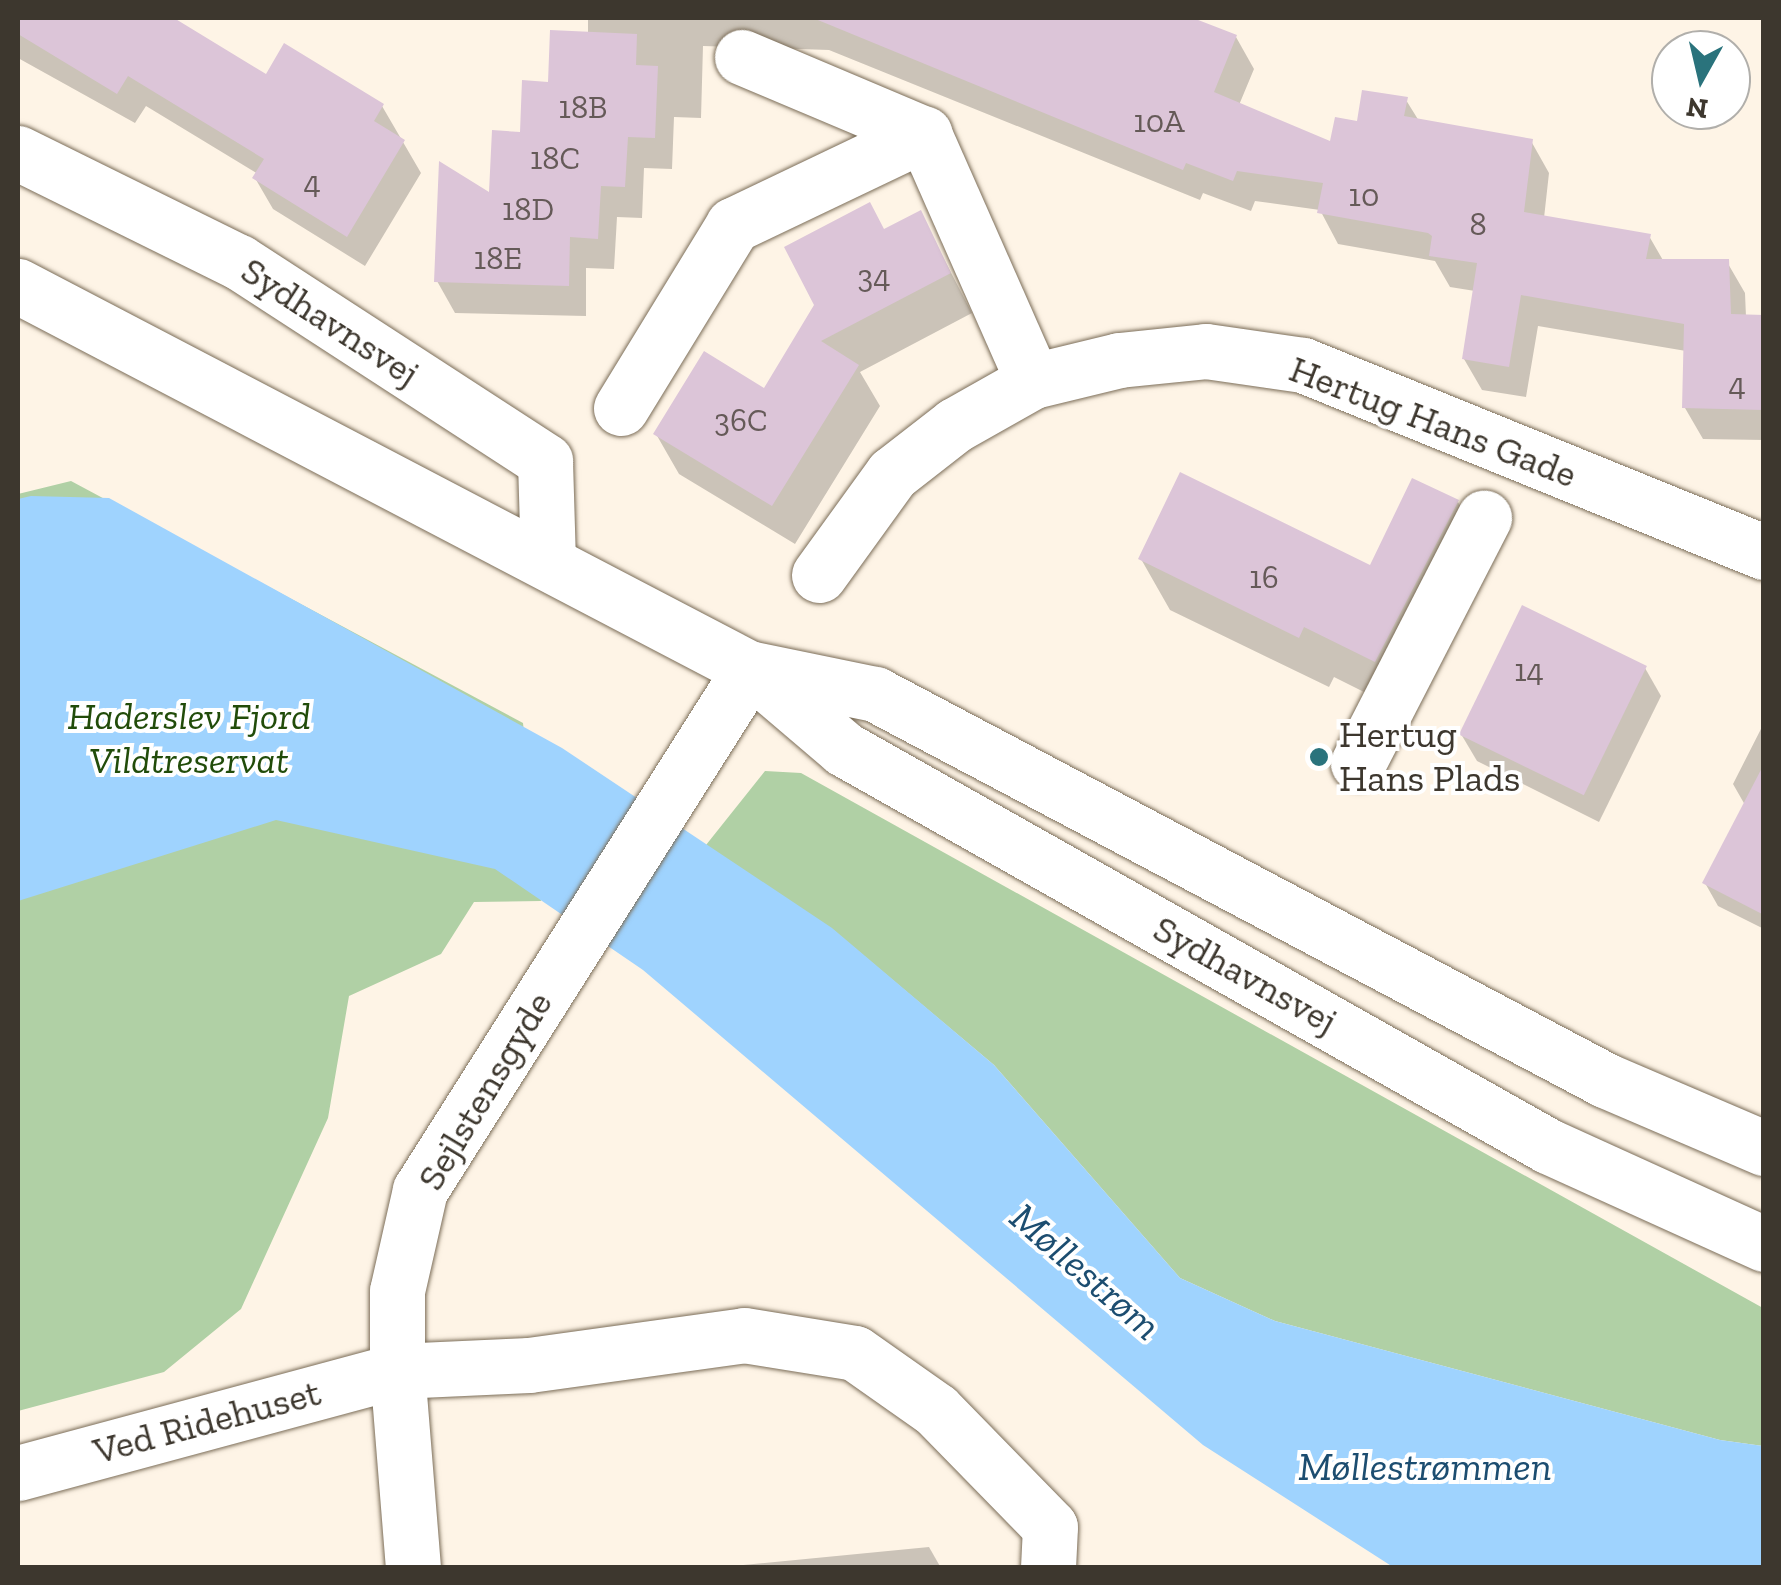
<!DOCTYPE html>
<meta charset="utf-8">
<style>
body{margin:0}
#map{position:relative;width:1781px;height:1585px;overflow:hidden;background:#fef4e6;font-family:"Zilla Slab",serif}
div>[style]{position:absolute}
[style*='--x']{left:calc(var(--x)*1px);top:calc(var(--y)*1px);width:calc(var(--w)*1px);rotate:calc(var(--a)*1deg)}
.green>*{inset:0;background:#b0d0a5}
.water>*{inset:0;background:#9fd3fe}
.shadow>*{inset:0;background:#0003}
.building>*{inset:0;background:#dcc5d8;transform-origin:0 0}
.roads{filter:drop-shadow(0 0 2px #7b6d58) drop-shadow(0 0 2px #7b6d58)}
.minor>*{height:55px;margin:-27.5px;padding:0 27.5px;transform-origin:27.5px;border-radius:27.5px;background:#fff}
.dots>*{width:28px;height:28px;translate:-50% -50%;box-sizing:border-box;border:5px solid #fff;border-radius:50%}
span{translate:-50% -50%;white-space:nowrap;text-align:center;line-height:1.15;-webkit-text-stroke:8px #fff;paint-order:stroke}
.number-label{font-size:32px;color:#655a58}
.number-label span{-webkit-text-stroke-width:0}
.street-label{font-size:38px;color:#3d372e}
.park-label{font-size:38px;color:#214c0a;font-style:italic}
.poi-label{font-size:38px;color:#3d372e}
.left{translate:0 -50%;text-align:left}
.water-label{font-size:40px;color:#1c4d70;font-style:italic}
.frame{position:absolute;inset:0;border:20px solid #3d372e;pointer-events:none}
.north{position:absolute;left:1651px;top:30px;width:100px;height:100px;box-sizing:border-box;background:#fff;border:2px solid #b1afab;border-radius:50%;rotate:188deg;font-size:28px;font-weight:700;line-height:40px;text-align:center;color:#3d372e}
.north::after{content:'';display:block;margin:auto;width:35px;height:45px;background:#2a737c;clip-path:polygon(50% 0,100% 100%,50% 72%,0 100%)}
</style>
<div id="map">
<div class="green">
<i style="clip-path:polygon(71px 481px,523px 723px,541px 901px,474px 902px,441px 954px,349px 996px,328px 1118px,241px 1309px,164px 1372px,18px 1411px,18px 494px)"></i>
<i style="clip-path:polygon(765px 771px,801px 773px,1763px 1308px,1763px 1446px,1720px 1440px,1275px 1321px,1180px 1278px,994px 1065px,832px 929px,706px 845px)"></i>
</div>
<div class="water">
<i style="clip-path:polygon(31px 496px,109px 498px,562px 748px,832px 928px,994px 1065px,1180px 1278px,1275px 1321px,1720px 1440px,1763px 1446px,1763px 1567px,1393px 1567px,1203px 1445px,643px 970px,495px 869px,276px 820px,18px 901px,18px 499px)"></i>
</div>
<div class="shadow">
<i style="clip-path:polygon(18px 18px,169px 18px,267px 77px,382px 106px,421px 173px,365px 266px,273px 209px,255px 178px,258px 174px,146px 106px,135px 123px,18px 58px)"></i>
<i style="clip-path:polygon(588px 18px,1131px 18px,1151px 25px,1154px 18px,1187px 18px,1236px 37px,1254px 69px,1239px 105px,1332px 144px,1359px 124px,1406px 100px,1419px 121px,1531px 141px,1549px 173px,1544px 218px,1649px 236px,1664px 262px,1727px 262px,1745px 293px,1746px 317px,1764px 318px,1764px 440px,1703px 439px,1685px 408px,1686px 351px,1538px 326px,1526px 397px,1482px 390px,1464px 359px,1475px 291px,1450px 287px,1435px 261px,1338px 244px,1320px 210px,1255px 201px,1251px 211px,1203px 193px,1200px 200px,829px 50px,703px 46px,701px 118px,674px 117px,672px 169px,644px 168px,642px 218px,617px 217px,614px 269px,586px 268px,586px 316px,455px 313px,437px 281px,491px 196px,550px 85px,588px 34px)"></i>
<i style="clip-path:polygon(920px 213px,972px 313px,860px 372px,880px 406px,795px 544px,679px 474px,656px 434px,765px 391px,884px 231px)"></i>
<i style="clip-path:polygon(1458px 502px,1487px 553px,1404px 712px,1334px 677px,1329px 687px,1170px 610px,1141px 559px,1371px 568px)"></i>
<i style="clip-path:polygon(1645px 668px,1661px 696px,1599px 822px,1477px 761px,1461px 734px)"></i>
<i style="clip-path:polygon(1764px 723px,1764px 929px,1718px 906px,1705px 883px,1745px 805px,1733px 784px)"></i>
<i style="clip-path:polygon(929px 1547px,941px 1568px,712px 1568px)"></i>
</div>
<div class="building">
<i style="clip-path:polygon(18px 18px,174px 18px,266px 74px,284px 43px,384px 104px,374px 121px,405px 140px,347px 237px,252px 178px,264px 159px,128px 76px,117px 94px,18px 34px)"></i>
<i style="clip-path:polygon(813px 18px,1193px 18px,1237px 35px,1214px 92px,1330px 141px,1335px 117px,1357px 121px,1362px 90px,1408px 97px,1404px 116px,1533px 139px,1524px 212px,1651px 234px,1646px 259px,1729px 259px,1731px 314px,1764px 315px,1764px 410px,1682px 408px,1684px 324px,1521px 295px,1509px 367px,1462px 359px,1477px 263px,1429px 256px,1432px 236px,1428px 233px,1317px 213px,1323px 183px,1237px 171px,1233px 181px,1186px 163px,1183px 170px)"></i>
<i style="clip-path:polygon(550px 30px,637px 34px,636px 65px,658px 66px,655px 138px,628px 137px,625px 187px,601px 186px,598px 239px,570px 237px,569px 286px,434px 282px,439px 161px,489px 192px,492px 130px,520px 132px,522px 80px,548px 82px)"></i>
<i style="clip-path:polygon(870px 202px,884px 229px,921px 210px,951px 273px,821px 341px,859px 365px,772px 506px,653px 434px,704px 351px,764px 388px,814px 305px,784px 247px)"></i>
<i style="clip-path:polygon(1180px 472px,1370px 565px,1412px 478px,1459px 500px,1375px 662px,1304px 627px,1299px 638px,1138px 559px)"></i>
<i style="left:1522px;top:605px;width:139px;height:144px;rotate:26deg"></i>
<i style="clip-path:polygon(1764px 764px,1764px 915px,1702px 883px)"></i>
</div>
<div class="roads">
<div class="minor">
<i style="--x:742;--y:57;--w:198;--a:22.9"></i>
<i style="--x:924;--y:134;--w:270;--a:66.2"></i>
<i style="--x:18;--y:153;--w:246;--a:26.3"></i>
<i style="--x:239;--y:262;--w:365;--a:33"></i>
<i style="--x:545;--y:461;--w:100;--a:88.3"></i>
<i style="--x:18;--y:286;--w:826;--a:27.62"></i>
<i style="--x:750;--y:669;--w:123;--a:40.4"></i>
<i style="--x:844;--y:749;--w:808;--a:29.42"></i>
<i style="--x:1548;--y:1146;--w:237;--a:24.4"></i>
<i style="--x:621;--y:408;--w:215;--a:-58.5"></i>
<i style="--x:733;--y:225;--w:212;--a:-25.5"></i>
<i style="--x:819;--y:575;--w:125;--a:-54.1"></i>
<i style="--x:892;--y:474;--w:80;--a:-37.9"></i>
<i style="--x:955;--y:425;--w:90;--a:-29.4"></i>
<i style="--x:1033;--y:381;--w:89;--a:-13.7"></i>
<i style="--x:1119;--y:360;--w:87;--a:-5.9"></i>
<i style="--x:1206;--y:351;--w:98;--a:8.2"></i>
<i style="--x:1303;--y:365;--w:497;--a:22.1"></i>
<i style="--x:753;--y:669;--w:125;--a:11.6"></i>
<i style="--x:875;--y:694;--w:826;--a:27.87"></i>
<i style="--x:1605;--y:1080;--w:173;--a:23.2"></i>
<i style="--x:1358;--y:763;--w:276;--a:-62.8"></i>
<i style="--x:18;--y:1473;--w:392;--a:-15.1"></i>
<i style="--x:397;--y:1371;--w:132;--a:-2.6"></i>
<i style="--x:529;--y:1365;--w:217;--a:-7.9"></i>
<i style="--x:744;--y:1335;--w:112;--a:9.2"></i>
<i style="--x:855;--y:1353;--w:99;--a:35.1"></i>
<i style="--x:936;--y:1410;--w:163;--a:45.7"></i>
<i style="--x:1050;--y:1527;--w:41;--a:92.8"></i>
<i style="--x:413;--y:1568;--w:198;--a:-94.6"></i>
<i style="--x:397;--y:1371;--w:80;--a:-90"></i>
<i style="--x:397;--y:1291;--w:104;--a:-77.2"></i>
<i style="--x:420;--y:1190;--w:617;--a:-57.65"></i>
</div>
</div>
<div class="dots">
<i style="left:1319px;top:757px;background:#2a737c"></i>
</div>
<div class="number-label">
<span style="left:583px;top:107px">18B</span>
<span style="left:1159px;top:121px">10A</span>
<span style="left:555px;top:158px">18C</span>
<span style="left:312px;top:182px">4</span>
<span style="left:1364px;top:195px">10</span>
<span style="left:528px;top:209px">18D</span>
<span style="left:1478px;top:224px">8</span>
<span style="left:498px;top:258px">18E</span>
<span style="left:874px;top:276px">34</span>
<span style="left:1737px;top:384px">4</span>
<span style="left:741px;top:420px">36C</span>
<span style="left:1264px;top:577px">16</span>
<span style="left:1529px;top:670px">14</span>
</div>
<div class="street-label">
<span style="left:330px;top:322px;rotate:33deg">Sydhavnsvej</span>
<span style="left:1433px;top:422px;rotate:21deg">Hertug Hans Gade</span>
<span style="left:1245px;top:975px;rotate:29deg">Sydhavnsvej</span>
<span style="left:485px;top:1091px;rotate:-59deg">Sejlstensgyde</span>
<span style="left:207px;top:1422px;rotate:-15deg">Ved Ridehuset</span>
</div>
<div class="park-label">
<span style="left:189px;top:739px">Haderslev Fjord<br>Vildtreservat</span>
</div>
<div class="poi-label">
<span class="left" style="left:1339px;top:757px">Hertug<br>Hans Plads</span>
</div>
<div class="water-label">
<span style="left:1086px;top:1271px;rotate:41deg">Møllestrøm</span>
<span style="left:1425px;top:1466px">Møllestrømmen</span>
</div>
<div class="frame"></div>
<div class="north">N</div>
</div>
